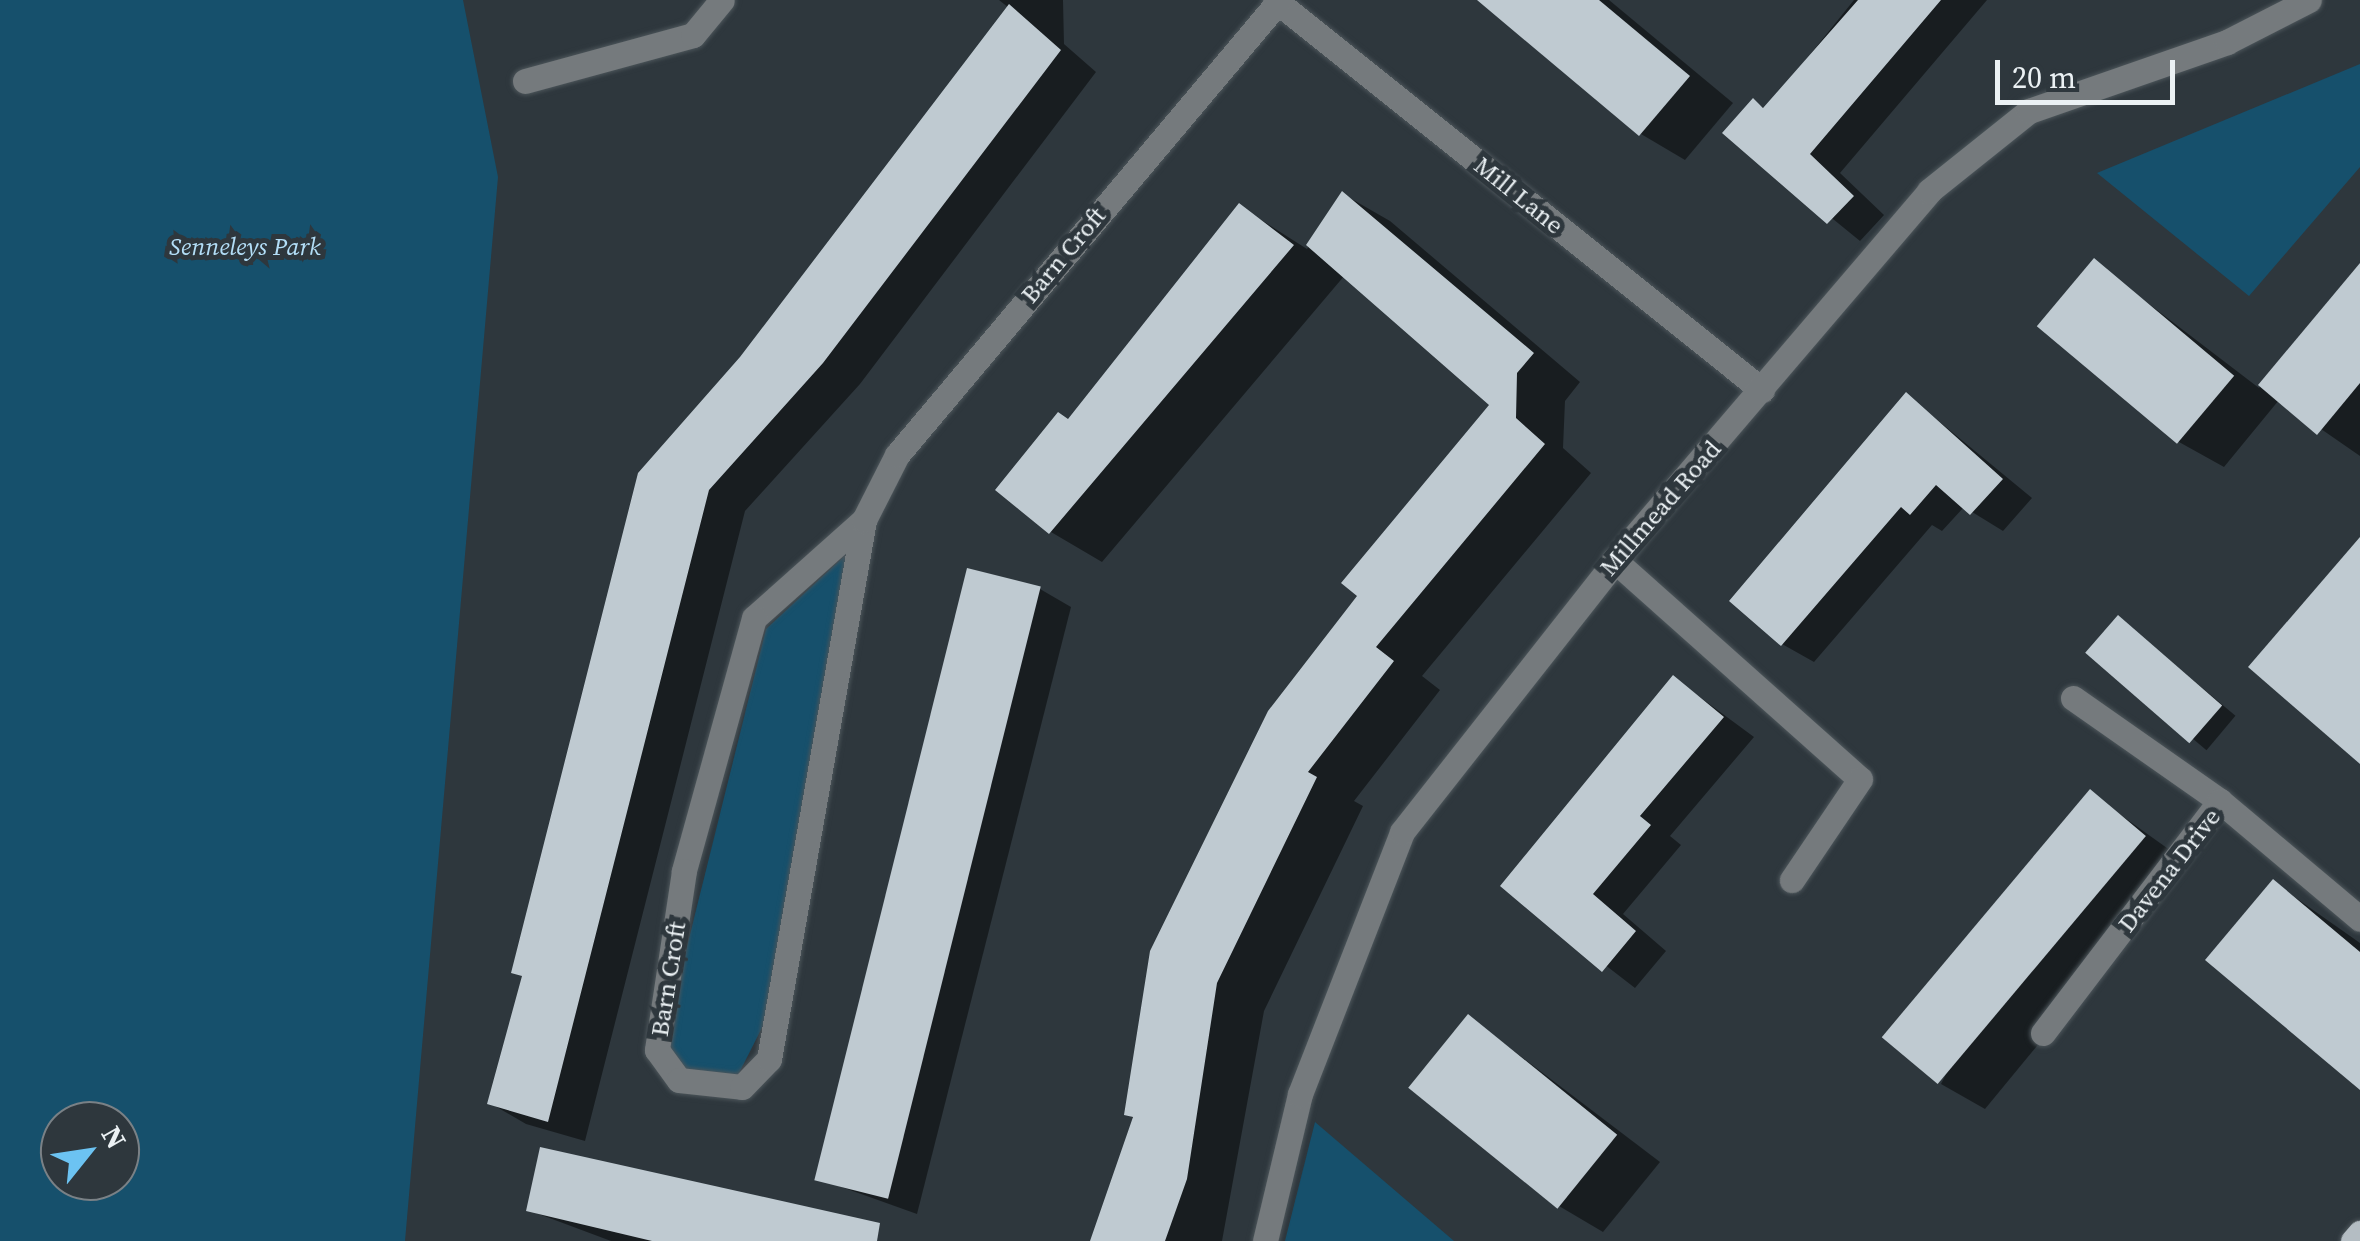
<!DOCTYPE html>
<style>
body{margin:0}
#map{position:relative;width:2360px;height:1241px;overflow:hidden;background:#2e373d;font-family:"Source Serif 4",serif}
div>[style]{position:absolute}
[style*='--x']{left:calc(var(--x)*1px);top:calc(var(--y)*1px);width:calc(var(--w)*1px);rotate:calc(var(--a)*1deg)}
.green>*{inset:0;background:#16506c}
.shadow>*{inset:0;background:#0007;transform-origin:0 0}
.building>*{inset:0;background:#bfcad1;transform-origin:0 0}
.roads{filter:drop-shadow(0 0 2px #4c555a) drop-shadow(0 0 2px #4c555a)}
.minor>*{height:25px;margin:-12.5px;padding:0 12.5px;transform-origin:12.5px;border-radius:12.5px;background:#757a7d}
.major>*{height:25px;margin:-12.5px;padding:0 12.5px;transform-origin:12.5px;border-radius:12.5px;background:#b4bdc3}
span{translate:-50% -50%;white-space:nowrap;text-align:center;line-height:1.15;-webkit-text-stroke:10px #2e373d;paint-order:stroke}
.street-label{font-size:25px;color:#ebf1f4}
.park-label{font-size:25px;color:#b3def7;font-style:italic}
.north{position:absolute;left:40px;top:1101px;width:100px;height:100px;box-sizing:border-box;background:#2e373d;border:2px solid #7a8186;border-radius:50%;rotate:60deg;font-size:28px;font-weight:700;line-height:40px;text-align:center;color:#ebf1f4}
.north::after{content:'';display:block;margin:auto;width:35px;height:45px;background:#6cc3f2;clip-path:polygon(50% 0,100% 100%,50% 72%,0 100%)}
.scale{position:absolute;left:1995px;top:60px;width:180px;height:45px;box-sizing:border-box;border:5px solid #ebf1f4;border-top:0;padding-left:12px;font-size:30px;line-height:35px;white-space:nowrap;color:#ebf1f4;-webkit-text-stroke:8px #2e373d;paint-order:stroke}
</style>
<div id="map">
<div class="green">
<i style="clip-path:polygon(evenodd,0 0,463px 0,498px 177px,405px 1241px,0 1241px,0 0,60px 1121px,120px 1121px,120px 1181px,60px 1181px,60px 1121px)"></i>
<i style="clip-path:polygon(2360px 64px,2360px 167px,2249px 296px,2097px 173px)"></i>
<i style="clip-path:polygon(853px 548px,770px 1012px,736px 1079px,679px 1076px,663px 1043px,766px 629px)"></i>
<i style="clip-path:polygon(1315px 1122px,1454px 1241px,1285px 1241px)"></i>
</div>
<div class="shadow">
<i style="clip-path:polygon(999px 0,1063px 0,1064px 44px,1096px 72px,860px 384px,745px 511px,585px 1141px,526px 1124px,490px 1103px,524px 977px,514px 971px,742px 359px,1009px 8px)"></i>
<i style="clip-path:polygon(1481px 0,1609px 0,1733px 103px,1685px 160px,1641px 134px)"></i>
<i style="clip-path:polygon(1854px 0,1987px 0,1840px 173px,1884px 215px,1860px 241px,1726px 132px,1753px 101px,1766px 109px)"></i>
<i style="clip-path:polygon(1343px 194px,1390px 221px,1580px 382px,1565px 401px,1563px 448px,1591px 473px,1422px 676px,1440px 690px,1354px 801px,1363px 806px,1264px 1011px,1222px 1241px,1093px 1241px,1135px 1119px,1127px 1114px,1361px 596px,1493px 405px,1345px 275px,1102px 562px,1051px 532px,1070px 421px,1239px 206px,1307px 249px)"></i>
<i style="clip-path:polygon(2094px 262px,2259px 388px,2360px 267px,2360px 456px,2279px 400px,2224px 467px,2179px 442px)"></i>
<i style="clip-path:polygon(1907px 395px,2032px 498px,2003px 531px,1964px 507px,1942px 531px,1932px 525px,1814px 662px,1782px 644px)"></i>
<i style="clip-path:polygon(1040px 589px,1071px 607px,917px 1214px,822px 1180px)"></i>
<i style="left:2119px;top:618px;width:152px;height:45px;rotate:40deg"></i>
<i style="clip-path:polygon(1674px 678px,1754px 737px,1670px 836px,1681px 845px,1623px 914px,1666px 951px,1635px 988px,1503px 886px)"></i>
<i style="clip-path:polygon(2090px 793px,2188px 863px,1985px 1109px,1941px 1084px)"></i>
<i style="clip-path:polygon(2273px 882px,2360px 943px,2360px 1086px)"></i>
<i style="clip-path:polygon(1469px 1017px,1660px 1162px,1603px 1232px,1559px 1206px)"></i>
<i style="clip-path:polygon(528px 1210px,845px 1241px,611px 1241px)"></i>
</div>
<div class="building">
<i style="clip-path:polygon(1477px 0,1599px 0,1690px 76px,1639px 136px)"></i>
<i style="clip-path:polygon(1858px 0,1941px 0,1810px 154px,1854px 196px,1827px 224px,1722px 133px,1753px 98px,1763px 108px)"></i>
<i style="clip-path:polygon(1009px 4px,1061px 50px,823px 363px,709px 490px,548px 1122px,487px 1104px,522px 976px,511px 973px,638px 473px,740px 357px)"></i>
<i style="clip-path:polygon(1342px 191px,1534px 353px,1517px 373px,1516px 418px,1545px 444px,1376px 647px,1394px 661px,1308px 772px,1317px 777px,1217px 983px,1187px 1179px,1165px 1241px,1090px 1241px,1133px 1117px,1124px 1115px,1150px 951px,1268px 711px,1357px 596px,1341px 583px,1489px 405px,1306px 245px)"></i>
<i style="clip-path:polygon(1239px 203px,1294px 245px,1049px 534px,995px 490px,1058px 412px,1068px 419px)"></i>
<i style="left:2094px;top:258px;width:183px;height:89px;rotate:40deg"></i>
<i style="clip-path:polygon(2360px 263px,2360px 383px,2317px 435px,2258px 385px)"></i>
<i style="clip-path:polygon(1906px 392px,2003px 479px,1970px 515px,1936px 485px,1910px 515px,1901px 507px,1781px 646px,1729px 601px)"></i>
<i style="clip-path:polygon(2360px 537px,2360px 764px,2248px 667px)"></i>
<i style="left:967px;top:568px;width:76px;height:631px;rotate:14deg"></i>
<i style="left:2118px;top:615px;width:138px;height:50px;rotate:41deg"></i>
<i style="clip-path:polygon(1673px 675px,1724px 717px,1640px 816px,1651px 825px,1593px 894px,1636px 931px,1602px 972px,1500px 886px)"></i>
<i style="left:2090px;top:789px;width:73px;height:324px;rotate:40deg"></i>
<i style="clip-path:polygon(2273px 879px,2360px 952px,2360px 1090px,2205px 960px)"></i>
<i style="left:1468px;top:1014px;width:192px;height:95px;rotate:39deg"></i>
<i style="clip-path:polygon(540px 1147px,880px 1223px,877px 1241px,652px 1241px,526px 1211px)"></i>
</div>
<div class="roads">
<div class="minor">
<i style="--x:1275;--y:0;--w:624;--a:38.69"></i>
<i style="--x:525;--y:81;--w:174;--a:-15.3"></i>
<i style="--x:693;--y:35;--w:45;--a:-50.4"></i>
<i style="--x:864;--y:520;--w:147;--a:138.3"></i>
<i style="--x:754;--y:618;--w:263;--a:105.5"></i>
<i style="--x:684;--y:871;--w:181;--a:98.6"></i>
<i style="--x:657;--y:1050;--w:37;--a:54"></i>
<i style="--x:679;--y:1080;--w:63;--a:6.3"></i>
<i style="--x:742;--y:1087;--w:39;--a:-46"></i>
<i style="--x:769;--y:1059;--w:547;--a:-80"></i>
<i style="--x:864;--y:520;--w:73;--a:-63.1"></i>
<i style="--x:897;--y:455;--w:592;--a:-49.93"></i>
<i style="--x:1614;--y:560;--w:329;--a:41.7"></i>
<i style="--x:1860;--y:779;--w:122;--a:124"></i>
<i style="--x:2073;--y:698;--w:179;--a:35"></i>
<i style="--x:2043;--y:1033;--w:292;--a:-52.7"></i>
<i style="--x:2220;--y:801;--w:183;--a:40.1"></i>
<i style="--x:1265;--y:1241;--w:151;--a:-76.6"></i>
<i style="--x:1300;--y:1094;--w:281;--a:-68.7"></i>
<i style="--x:1402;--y:832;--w:375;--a:-51.8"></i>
<i style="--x:1634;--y:537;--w:455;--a:-49.5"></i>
<i style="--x:1929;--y:191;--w:128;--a:-38.7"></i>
<i style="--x:2029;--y:111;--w:210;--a:-19.2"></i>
<i style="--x:2227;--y:42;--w:92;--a:-27.1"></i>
</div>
<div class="major">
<i style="--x:2353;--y:1241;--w:11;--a:-49"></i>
</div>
</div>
<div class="street-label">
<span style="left:1519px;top:195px;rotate:39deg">Mill Lane</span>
<span style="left:1063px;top:255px;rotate:-50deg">Barn Croft</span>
<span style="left:1660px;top:508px;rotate:-49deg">Millmead Road</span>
<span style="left:2169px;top:870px;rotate:-52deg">Davena Drive</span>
<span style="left:668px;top:979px;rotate:-81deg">Barn Croft</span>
</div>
<div class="park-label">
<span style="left:245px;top:246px">Senneleys Park</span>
</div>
<div class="north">N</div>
<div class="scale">20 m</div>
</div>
